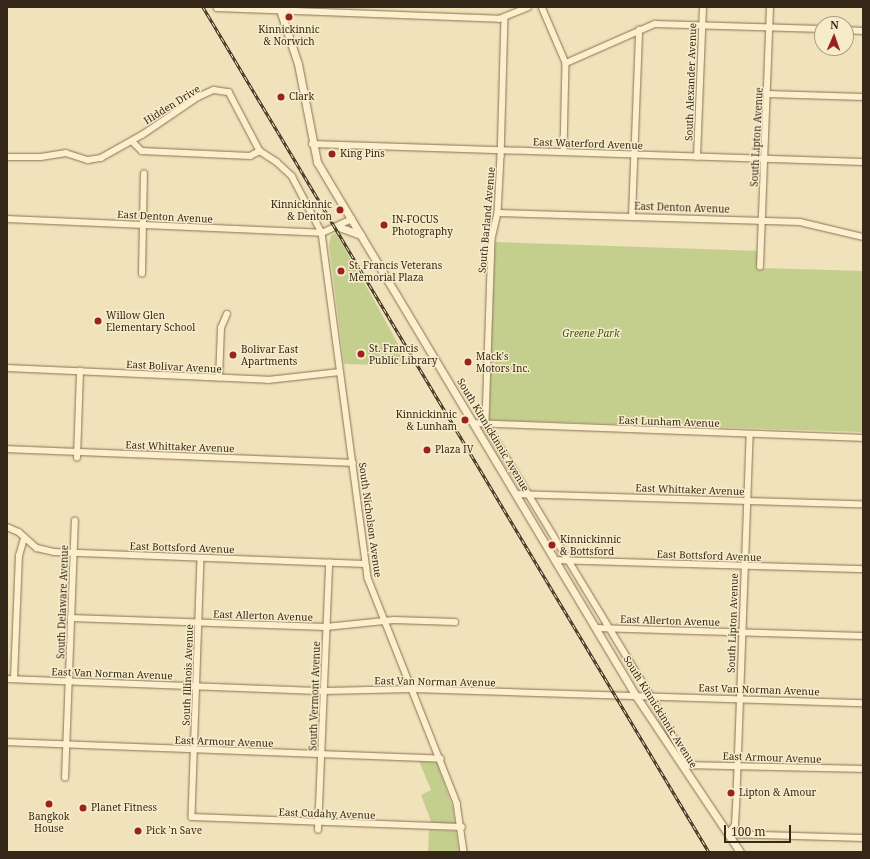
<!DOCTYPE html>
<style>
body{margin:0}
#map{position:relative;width:870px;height:859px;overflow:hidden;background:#f0e2ba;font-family:"Noto Serif",serif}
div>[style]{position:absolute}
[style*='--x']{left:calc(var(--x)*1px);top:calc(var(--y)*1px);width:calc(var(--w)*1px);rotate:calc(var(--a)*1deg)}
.green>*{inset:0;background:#c4cf8e}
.roads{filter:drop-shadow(0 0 1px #887153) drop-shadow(0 0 1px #887153)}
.minor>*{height:5.5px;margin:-2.75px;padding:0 2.75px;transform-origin:2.75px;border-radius:2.75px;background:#fbefcd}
.tertiary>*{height:7px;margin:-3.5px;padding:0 3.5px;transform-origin:3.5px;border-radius:3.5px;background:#fbefcd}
.rail>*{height:3px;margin-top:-1.5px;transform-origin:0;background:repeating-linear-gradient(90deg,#f7ecca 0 4.5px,#362819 0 9px);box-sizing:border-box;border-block:1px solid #362819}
.dots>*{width:11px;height:11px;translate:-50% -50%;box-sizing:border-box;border:2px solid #f7ecca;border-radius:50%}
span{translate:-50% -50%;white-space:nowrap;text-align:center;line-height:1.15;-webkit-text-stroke:3px #f7ecca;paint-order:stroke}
.poi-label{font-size:10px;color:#362819}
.left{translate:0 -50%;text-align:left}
.right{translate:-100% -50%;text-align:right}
.street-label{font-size:10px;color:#362819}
.park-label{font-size:10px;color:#44531f;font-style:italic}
.frame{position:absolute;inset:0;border:8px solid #362819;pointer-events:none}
.north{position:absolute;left:814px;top:16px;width:40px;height:40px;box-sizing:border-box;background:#f7ecca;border:1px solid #aa9e83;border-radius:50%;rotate:2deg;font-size:11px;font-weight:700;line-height:16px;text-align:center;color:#362819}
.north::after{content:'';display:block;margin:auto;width:14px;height:18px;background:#9b231f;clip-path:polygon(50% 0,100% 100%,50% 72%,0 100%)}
.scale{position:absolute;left:724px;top:825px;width:67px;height:18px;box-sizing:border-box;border:2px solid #362819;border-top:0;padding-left:5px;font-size:12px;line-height:14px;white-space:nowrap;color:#362819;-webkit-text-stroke:3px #f7ecca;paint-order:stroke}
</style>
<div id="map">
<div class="green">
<i style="clip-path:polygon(336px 233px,375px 302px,410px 366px,344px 364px,329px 245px,331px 236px)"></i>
<i style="clip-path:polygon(495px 242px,761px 251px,761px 268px,863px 271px,863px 432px,489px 420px)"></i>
<i style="clip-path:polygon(419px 761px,437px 763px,453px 808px,455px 824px,432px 824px,421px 795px,431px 790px)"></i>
<i style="clip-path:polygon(429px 830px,456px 831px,459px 852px,428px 852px)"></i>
</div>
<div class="roads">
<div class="minor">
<i style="--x:542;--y:7;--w:61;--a:66.8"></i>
<i style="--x:566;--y:63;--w:89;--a:91.3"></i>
<i style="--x:217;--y:8;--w:282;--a:2.2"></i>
<i style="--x:499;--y:19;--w:31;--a:-22"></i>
<i style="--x:505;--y:17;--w:139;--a:91.6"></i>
<i style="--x:501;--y:156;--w:57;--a:93"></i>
<i style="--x:498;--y:213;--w:28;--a:103"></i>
<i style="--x:492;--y:240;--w:184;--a:91.9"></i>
<i style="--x:486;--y:424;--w:318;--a:58.8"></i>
<i style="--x:651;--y:696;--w:79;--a:61.2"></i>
<i style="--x:846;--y:30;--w:17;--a:3"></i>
<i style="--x:566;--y:63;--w:97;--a:-23.7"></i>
<i style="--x:655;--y:24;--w:167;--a:1.7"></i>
<i style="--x:768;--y:94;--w:95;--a:1.8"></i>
<i style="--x:132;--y:141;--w:14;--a:45"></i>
<i style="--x:142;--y:151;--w:108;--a:2.7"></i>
<i style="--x:250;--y:156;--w:11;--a:-27"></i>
<i style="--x:312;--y:144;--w:551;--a:1.87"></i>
<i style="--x:7;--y:157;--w:34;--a:0"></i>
<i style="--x:41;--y:157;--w:25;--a:-9"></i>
<i style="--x:66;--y:153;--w:23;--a:18"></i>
<i style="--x:88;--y:160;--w:13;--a:-9"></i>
<i style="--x:101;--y:158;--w:47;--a:-29.3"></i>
<i style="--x:142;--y:135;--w:68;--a:-34.2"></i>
<i style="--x:198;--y:97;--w:17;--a:-24"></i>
<i style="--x:214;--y:90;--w:15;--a:8"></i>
<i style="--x:229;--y:92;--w:67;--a:62.3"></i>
<i style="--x:260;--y:151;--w:20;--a:33"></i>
<i style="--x:277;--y:162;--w:21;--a:43"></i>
<i style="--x:292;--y:176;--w:64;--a:62.2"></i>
<i style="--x:322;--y:233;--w:348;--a:82.4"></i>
<i style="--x:368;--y:578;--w:242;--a:68.4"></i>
<i style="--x:457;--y:803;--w:49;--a:81.9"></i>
<i style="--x:697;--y:157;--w:150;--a:-87.7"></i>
<i style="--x:498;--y:213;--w:302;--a:1.7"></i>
<i style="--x:800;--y:222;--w:65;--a:13.4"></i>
<i style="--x:632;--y:216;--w:186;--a:-87.8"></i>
<i style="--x:7;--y:219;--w:315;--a:2.5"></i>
<i style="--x:322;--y:233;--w:33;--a:-25"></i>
<i style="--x:760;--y:267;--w:260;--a:-87.8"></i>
<i style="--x:142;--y:274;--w:100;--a:-88.9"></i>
<i style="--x:7;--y:368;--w:261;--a:2.6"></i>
<i style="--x:268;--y:380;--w:72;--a:-6.3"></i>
<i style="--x:219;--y:378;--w:50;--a:-87.7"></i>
<i style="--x:221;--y:328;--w:15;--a:-67"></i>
<i style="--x:474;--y:423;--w:389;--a:2.2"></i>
<i style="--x:7;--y:449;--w:346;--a:2.3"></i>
<i style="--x:77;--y:458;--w:87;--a:-88"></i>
<i style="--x:516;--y:494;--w:347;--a:1.7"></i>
<i style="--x:7;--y:527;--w:13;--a:23"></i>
<i style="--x:19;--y:532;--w:24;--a:42"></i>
<i style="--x:37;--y:548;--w:17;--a:13"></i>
<i style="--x:54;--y:552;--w:311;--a:2.2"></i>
<i style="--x:201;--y:558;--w:259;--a:92"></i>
<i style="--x:192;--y:817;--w:270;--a:2.1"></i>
<i style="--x:555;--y:560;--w:308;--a:1.7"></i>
<i style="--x:71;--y:618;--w:255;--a:2"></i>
<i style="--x:326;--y:627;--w:68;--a:-5.9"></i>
<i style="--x:394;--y:620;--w:61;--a:1.9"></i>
<i style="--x:596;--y:628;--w:267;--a:1.7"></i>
<i style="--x:7;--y:679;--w:317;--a:2.2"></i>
<i style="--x:324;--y:691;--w:89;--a:-1.3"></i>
<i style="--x:413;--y:689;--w:450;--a:1.8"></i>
<i style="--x:14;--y:679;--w:123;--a:-87.7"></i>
<i style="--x:19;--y:556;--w:19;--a:-74"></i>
<i style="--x:7;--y:742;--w:434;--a:2.2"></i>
<i style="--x:685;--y:765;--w:178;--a:1.3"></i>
<i style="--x:65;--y:778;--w:257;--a:-87.8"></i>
<i style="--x:318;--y:830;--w:267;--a:-87.6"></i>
<i style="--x:728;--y:834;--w:11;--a:-52"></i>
<i style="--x:735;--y:825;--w:17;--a:-87"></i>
<i style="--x:736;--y:808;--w:373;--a:-87.9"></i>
<i style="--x:728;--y:834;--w:135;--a:1.7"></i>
</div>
<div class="tertiary">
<i style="--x:279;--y:7;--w:60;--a:71.6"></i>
<i style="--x:298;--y:64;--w:100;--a:79"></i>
<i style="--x:317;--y:162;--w:622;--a:59.15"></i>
<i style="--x:636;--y:696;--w:187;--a:56.3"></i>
<i style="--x:339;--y:227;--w:23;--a:20"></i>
</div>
</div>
<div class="rail">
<i style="--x:203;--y:7;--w:985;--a:59.09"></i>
</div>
<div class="dots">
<i style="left:289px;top:17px;background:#9b231f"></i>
<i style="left:281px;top:97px;background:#9b231f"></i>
<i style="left:332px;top:154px;background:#9b231f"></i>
<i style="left:340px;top:210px;background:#9b231f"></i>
<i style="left:384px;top:225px;background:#9b231f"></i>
<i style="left:341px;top:271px;background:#9b231f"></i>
<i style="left:98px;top:321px;background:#9b231f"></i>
<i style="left:361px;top:354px;background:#9b231f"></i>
<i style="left:233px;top:355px;background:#9b231f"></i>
<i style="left:468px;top:362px;background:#9b231f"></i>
<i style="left:465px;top:420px;background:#9b231f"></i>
<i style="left:427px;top:450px;background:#9b231f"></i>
<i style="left:552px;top:545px;background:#9b231f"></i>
<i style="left:731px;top:793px;background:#9b231f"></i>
<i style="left:49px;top:804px;background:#9b231f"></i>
<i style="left:83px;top:808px;background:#9b231f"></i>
<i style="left:138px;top:831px;background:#9b231f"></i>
</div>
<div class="poi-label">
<span style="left:289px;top:35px">Kinnickinnic<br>&amp; Norwich</span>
<span class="left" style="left:289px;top:97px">Clark</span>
<span class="left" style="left:340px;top:154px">King Pins</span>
<span class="right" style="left:332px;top:210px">Kinnickinnic<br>&amp; Denton</span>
<span class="left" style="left:392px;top:225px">IN-FOCUS<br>Photography</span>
<span class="left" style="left:349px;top:271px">St. Francis Veterans<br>Memorial Plaza</span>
<span class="left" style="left:106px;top:321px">Willow Glen<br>Elementary School</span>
<span class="left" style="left:369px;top:354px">St. Francis<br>Public Library</span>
<span class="left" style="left:241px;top:355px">Bolivar East<br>Apartments</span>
<span class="left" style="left:476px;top:362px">Mack's<br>Motors Inc.</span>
<span class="right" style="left:457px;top:420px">Kinnickinnic<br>&amp; Lunham</span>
<span class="left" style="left:435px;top:450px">Plaza IV</span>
<span class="left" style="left:560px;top:545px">Kinnickinnic<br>&amp; Bottsford</span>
<span class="left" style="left:739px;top:793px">Lipton &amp; Amour</span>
<span class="left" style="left:91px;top:808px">Planet Fitness</span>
<span style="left:49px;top:822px">Bangkok<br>House</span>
<span class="left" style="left:146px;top:831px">Pick 'n Save</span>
</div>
<div class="street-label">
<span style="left:691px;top:82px;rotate:-88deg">South Alexander Avenue</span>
<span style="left:172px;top:105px;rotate:-32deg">Hidden Drive</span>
<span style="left:757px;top:137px;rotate:-87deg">South Lipton Avenue</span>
<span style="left:588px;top:144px;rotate:2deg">East Waterford Avenue</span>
<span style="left:682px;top:208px;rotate:2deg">East Denton Avenue</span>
<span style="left:165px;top:217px;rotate:3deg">East Denton Avenue</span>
<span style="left:487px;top:220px;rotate:-85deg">South Barland Avenue</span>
<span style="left:174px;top:367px;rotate:3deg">East Bolivar Avenue</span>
<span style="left:669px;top:422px;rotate:2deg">East Lunham Avenue</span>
<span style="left:493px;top:435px;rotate:59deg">South Kinnickinnic Avenue</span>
<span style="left:180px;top:447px;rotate:2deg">East Whittaker Avenue</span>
<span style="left:690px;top:490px;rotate:2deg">East Whittaker Avenue</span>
<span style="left:370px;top:520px;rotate:82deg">South Nicholson Avenue</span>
<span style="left:182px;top:548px;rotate:2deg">East Bottsford Avenue</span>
<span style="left:709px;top:556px;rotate:2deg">East Bottsford Avenue</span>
<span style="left:63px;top:602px;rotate:-88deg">South Delaware Avenue</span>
<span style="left:263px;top:616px;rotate:2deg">East Allerton Avenue</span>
<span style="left:670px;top:621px;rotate:2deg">East Allerton Avenue</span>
<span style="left:733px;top:623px;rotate:-88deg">South Lipton Avenue</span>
<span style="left:112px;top:674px;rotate:2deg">East Van Norman Avenue</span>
<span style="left:188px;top:675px;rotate:-88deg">South Illinois Avenue</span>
<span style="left:435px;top:682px;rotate:1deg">East Van Norman Avenue</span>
<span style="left:759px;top:690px;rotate:2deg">East Van Norman Avenue</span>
<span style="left:315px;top:696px;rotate:-88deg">South Vermont Avenue</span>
<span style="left:660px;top:712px;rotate:58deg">South Kinnickinnic Avenue</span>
<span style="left:224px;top:742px;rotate:2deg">East Armour Avenue</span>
<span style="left:772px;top:758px;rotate:2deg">East Armour Avenue</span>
<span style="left:327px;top:814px;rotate:2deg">East Cudahy Avenue</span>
</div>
<div class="park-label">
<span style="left:591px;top:334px">Greene Park</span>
</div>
<div class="frame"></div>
<div class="north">N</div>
<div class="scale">100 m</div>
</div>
